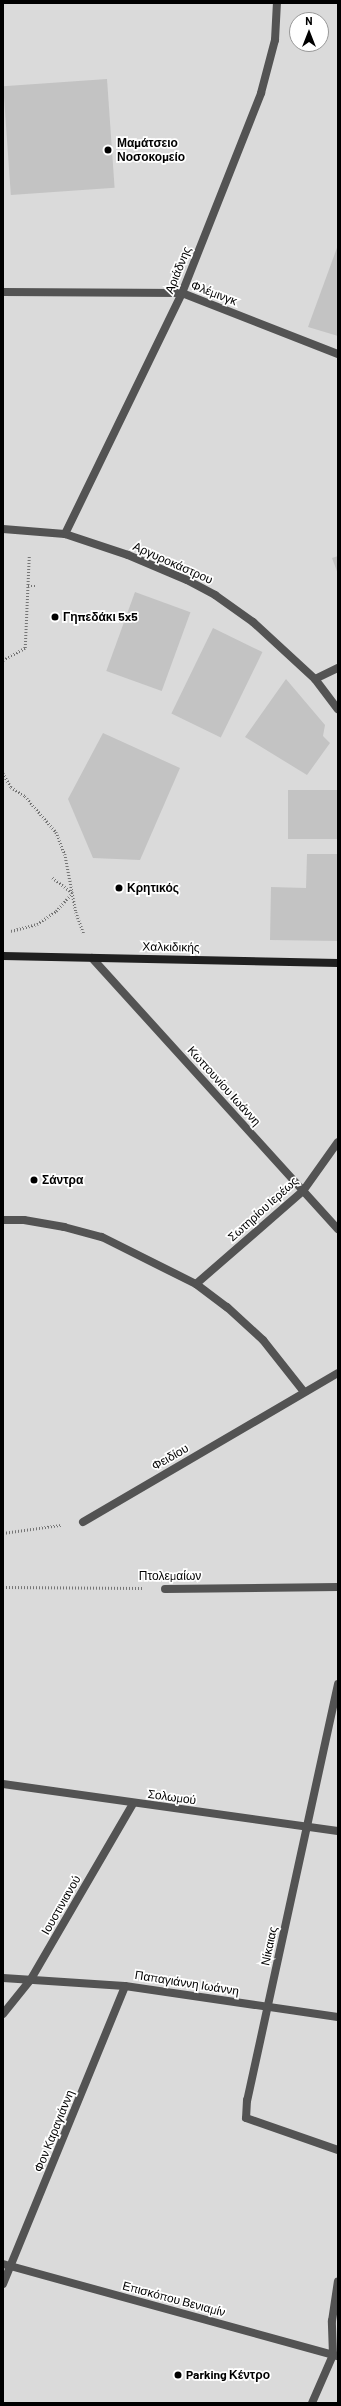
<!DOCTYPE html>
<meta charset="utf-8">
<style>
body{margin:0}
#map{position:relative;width:341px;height:2406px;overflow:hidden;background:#fff;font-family:Barlow,sans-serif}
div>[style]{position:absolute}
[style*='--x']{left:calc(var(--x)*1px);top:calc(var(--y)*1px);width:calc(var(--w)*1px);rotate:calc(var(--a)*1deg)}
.green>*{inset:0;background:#dadada}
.building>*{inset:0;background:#c3c3c3;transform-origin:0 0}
.path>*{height:2.5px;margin-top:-1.25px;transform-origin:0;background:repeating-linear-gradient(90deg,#757575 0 1px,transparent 0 3px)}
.street>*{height:8px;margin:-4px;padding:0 4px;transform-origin:4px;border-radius:4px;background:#535353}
.secondary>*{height:8px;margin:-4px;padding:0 4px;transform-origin:4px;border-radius:4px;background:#202020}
.dots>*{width:11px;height:11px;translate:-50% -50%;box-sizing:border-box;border:2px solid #fff;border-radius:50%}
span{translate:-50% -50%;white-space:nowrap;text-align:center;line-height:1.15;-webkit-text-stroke:3.5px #fff;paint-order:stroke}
.poi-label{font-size:12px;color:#000;font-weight:700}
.left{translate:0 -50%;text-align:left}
.street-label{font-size:12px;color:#000}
.frame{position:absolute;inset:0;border:4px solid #000;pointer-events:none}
.north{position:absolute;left:289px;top:12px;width:40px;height:40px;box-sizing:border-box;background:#fff;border:1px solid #999;border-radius:50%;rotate:0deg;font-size:11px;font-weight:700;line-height:16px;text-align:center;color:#000}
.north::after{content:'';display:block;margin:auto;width:14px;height:18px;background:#000;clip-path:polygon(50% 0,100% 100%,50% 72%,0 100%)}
</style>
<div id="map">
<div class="green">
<i style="clip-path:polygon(evenodd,3px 3px,338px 3px,338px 2403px,3px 2403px,3px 3px,297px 20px,321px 20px,321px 44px,297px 44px,297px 20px)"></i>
</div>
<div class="building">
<i style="left:107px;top:79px;width:109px;height:104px;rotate:86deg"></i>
<i style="clip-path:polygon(338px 245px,338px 336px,308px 327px)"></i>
<i style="clip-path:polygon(338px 556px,338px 574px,332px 558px)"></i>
<i style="left:135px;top:592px;width:59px;height:84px;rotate:20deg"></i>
<i style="left:213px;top:628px;width:55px;height:95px;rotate:26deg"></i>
<i style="clip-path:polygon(286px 679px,325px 725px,323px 736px,330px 743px,307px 775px,245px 737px)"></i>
<i style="clip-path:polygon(103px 733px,180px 768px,140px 860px,93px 858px,68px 799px)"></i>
<i style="left:338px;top:790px;width:49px;height:50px;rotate:90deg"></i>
<i style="clip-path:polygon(307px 854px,338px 854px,338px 941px,270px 940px,271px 887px,306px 888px)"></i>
</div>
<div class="path">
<i style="--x:28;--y:586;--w:9;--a:0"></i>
<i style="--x:3;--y:660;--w:25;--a:-29"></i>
<i style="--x:25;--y:648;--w:93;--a:-87.5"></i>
<i style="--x:3;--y:773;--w:16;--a:60"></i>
<i style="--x:11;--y:787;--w:17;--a:33"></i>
<i style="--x:25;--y:796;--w:48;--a:49.3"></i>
<i style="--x:56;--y:832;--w:24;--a:68"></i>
<i style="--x:65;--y:854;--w:59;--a:79.3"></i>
<i style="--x:76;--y:912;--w:23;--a:70"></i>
<i style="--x:11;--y:931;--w:27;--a:-15"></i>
<i style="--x:37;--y:924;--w:23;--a:-34"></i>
<i style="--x:56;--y:911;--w:24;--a:-48"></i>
<i style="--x:72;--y:893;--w:26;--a:-143"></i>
<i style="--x:3;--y:1533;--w:59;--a:-7.9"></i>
<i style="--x:3;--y:1587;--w:139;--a:0.4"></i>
</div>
<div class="street">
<i style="--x:3;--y:292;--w:179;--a:0.3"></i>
<i style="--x:182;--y:293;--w:168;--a:21.4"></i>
<i style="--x:3;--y:529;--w:62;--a:4.6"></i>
<i style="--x:65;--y:534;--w:66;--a:18.4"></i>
<i style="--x:128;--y:555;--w:64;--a:23"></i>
<i style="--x:187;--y:580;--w:32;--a:28"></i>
<i style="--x:215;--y:595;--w:47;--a:35.4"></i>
<i style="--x:253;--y:622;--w:84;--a:42.6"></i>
<i style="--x:315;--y:679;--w:38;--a:53"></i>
<i style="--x:65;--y:534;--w:268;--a:-64.1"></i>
<i style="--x:182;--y:293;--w:215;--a:-68.4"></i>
<i style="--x:261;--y:93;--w:55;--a:-75.2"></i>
<i style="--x:275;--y:40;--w:37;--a:-87"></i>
<i style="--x:315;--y:679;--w:25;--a:-26"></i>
<i style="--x:92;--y:958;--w:366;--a:47.8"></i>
<i style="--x:3;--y:1220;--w:21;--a:0"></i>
<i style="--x:24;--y:1220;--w:41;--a:9.9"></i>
<i style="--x:64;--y:1227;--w:39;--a:15"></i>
<i style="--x:102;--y:1237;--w:105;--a:26.6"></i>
<i style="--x:196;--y:1284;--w:39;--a:37"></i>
<i style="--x:227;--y:1307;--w:49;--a:42.5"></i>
<i style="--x:263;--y:1340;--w:66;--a:51.7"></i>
<i style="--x:196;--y:1284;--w:142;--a:-41"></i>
<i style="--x:303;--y:1191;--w:60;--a:-54.5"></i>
<i style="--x:83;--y:1522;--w:295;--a:-30.3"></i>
<i style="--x:165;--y:1589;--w:173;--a:-0.7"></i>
<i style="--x:338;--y:1684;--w:426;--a:102.3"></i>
<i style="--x:247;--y:2100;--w:18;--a:93"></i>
<i style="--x:246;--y:2118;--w:97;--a:19.2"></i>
<i style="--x:3;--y:1784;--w:338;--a:8"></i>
<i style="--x:3;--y:1978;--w:122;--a:3.8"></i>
<i style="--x:125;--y:1986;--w:215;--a:8.3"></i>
<i style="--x:3;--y:2014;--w:45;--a:-51.3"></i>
<i style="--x:31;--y:1979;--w:203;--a:-59.8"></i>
<i style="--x:3;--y:2264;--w:347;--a:15.4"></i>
<i style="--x:3;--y:2284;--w:322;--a:-67.7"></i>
<i style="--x:312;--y:2403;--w:52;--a:-66.4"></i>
<i style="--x:333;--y:2355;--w:34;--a:-92"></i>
<i style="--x:332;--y:2321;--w:40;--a:-81.5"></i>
</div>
<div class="secondary">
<i style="--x:3;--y:956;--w:335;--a:1.2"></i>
</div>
<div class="dots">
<i style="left:108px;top:150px;background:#000"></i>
<i style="left:55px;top:617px;background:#000"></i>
<i style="left:119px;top:888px;background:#000"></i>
<i style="left:34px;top:1180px;background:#000"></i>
<i style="left:178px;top:2375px;background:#000"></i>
</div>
<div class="poi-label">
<span class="left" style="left:117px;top:150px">Μαμάτσειο<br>Νοσοκομείο</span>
<span class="left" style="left:63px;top:617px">Γηπεδάκι 5x5</span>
<span class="left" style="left:127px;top:888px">Κρητικός</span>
<span class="left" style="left:42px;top:1180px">Σάντρα</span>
<span class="left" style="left:186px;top:2375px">Parking Κέντρο</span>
</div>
<div class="street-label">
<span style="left:178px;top:270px;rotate:-68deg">Αριάδνης</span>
<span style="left:214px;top:293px;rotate:21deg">Φλέμινγκ</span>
<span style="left:173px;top:563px;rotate:24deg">Αργυροκάστρου</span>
<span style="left:171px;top:947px;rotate:1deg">Χαλκιδικής</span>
<span style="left:224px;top:1086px;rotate:48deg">Κωττουνίου Ιωάννη</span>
<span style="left:263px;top:1209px;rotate:-42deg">Σωτηρίου Ιερέως</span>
<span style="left:170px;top:1457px;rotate:-30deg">Φειδίου</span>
<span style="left:170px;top:1576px">Πτολεμαίων</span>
<span style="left:172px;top:1797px;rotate:8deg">Σολωμού</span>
<span style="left:61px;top:1905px;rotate:-60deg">Ιουστινιανού</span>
<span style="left:269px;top:1946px;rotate:-78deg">Νίκαιας</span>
<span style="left:187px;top:1983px;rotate:9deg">Παπαγιάννη Ιωάννη</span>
<span style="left:54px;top:2131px;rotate:-68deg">Φον Καραγιάννη</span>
<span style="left:174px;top:2299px;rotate:15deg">Επισκόπου Βενιαμίν</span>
</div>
<div class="frame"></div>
<div class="north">N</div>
</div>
